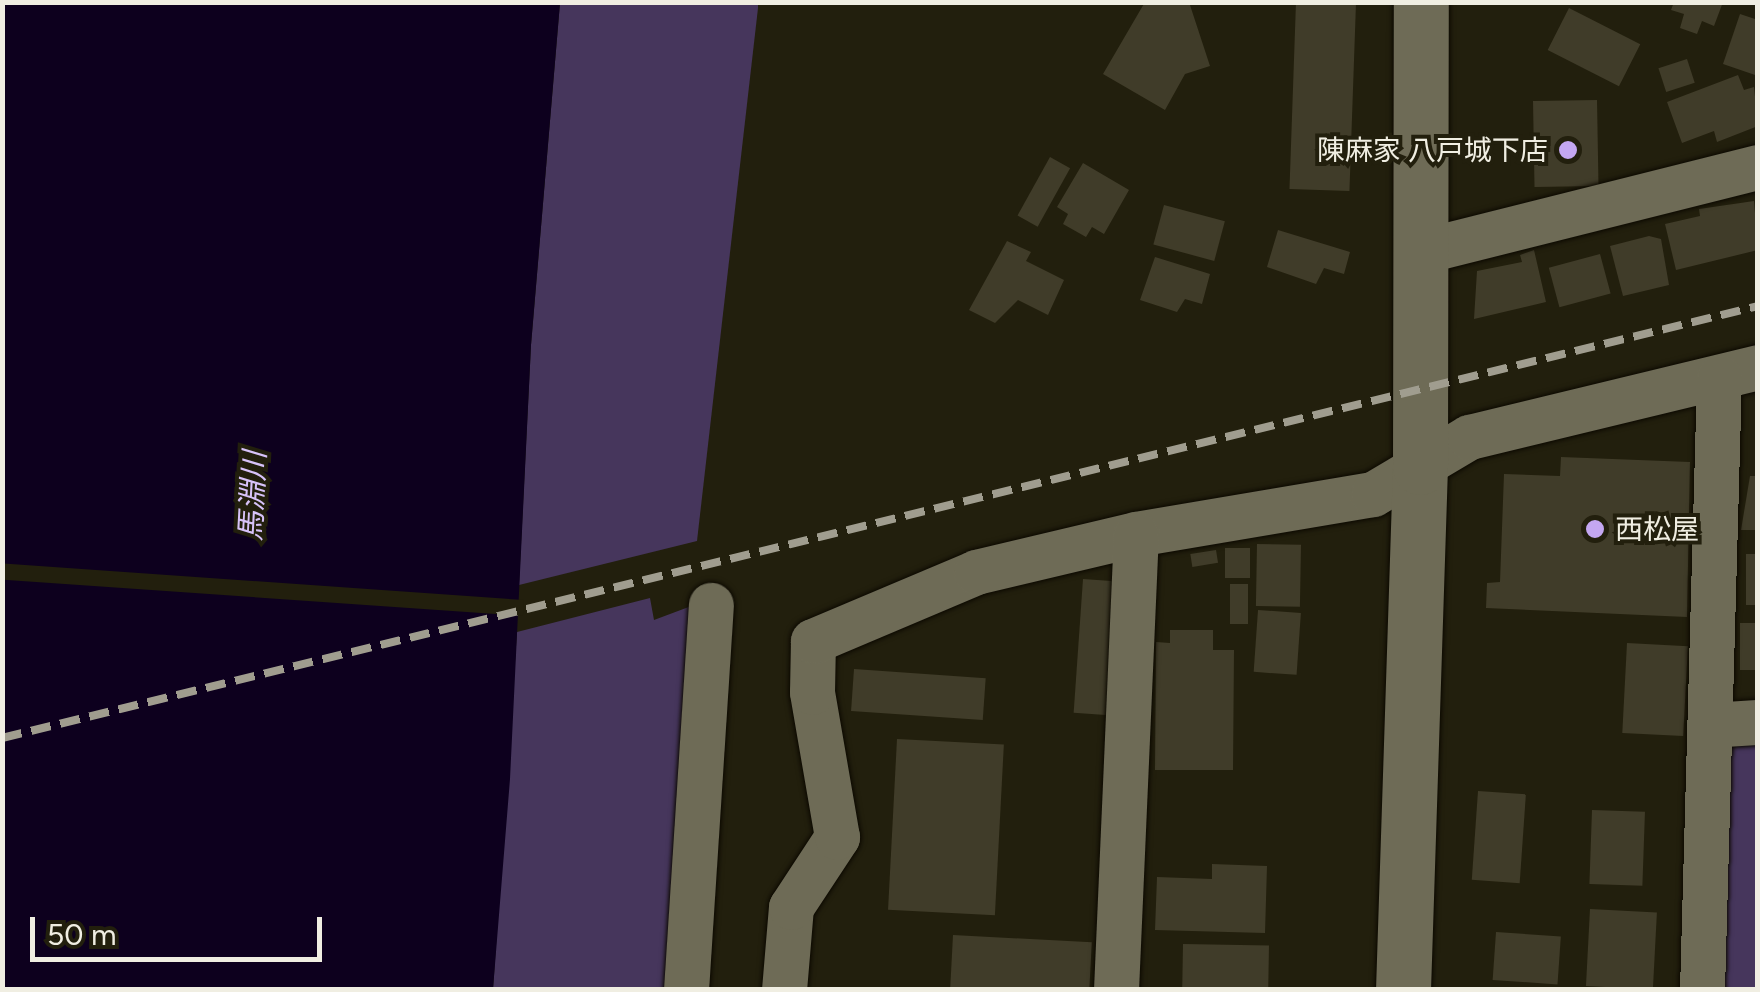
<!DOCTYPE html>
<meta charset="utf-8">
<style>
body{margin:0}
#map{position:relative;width:1760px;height:992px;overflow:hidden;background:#221f0d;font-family:Figtree,"Noto Sans JP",sans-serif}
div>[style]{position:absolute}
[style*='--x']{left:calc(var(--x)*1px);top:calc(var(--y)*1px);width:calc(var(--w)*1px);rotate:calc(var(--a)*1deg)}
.green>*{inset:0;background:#46365c}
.water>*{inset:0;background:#0d001e}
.pier>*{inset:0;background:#221f0d;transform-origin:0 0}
.building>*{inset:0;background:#403c29;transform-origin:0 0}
.roads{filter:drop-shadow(0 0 2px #0c0900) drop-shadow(0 0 2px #0c0900)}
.street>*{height:45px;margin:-22.5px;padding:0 22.5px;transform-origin:22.5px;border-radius:22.5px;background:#6e6b56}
.secondary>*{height:55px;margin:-27.5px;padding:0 27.5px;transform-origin:27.5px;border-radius:27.5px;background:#6e6b56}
.rail>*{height:8px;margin-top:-4px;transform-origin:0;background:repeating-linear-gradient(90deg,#a09d8f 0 20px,transparent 0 30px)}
.dots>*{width:28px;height:28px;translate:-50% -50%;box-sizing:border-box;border:5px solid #221f0d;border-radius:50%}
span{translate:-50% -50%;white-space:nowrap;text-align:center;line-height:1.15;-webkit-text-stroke:8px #221f0d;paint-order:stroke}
.poi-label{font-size:28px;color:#f0eee2}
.right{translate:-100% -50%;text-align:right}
.left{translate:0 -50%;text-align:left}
.water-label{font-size:30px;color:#d7c2f9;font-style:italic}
.frame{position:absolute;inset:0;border:5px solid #f0eee2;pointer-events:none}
.scale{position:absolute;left:30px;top:917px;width:292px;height:45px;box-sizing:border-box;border:5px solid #f0eee2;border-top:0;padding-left:12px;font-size:30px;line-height:35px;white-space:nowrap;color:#f0eee2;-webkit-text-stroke:8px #221f0d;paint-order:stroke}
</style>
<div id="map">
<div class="green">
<i style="clip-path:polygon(560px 3px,758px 3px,758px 8px,697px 541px,519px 585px,531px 345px)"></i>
<i style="clip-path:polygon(650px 598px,654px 620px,694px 605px,670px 989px,493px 990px,517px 632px)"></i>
<i style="clip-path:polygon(1757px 739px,1757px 989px,1715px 990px,1721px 753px,1732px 741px)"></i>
</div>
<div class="water">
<i style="clip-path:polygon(2px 3px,560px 3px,531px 345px,510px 779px,493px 989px,3px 989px)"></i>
</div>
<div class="pier">
<i style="left:524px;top:600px;width:16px;height:537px;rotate:94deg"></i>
</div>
<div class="building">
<i style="clip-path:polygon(1145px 2px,1189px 2px,1210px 66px,1185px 74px,1165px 110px,1103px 74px)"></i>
<i style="left:1296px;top:2px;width:60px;height:187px;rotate:2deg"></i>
<i style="clip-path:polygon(1674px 2px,1723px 2px,1714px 26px,1702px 21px,1697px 34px,1680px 28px,1684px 14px,1671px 10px)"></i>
<i style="left:1569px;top:8px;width:80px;height:47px;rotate:27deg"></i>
<i style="clip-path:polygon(1740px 14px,1758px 20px,1758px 76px,1723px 64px)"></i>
<i style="left:1687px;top:59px;width:25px;height:30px;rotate:72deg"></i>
<i style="clip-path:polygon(1738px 75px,1744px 90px,1754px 87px,1758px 126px,1717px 142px,1714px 131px,1682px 143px,1667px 102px)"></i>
<i style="left:1597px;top:100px;width:86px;height:64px;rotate:89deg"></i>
<i style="left:1050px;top:157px;width:23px;height:67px;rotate:29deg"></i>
<i style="clip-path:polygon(1083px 163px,1129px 190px,1104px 234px,1092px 227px,1086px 237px,1063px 224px,1068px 214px,1057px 207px)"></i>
<i style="clip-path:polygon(1754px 201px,1758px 250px,1676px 270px,1665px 224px,1700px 216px,1699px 209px)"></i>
<i style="left:1164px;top:205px;width:63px;height:41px;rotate:15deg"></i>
<i style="clip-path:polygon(1278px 230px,1350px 252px,1344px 274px,1324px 268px,1316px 284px,1267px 267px)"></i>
<i style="clip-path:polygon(1649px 236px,1661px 239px,1669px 285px,1623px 296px,1610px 246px)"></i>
<i style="clip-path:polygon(1007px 241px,1031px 252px,1026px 261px,1064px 280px,1048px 315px,1018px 300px,995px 323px,969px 310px)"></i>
<i style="clip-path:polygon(1534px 250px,1546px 302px,1474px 319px,1477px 271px,1522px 262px,1520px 255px)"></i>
<i style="left:1600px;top:254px;width:41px;height:53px;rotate:75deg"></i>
<i style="clip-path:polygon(1155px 257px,1210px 274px,1202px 304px,1185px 299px,1177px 312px,1140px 300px)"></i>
<i style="clip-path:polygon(1561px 457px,1690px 462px,1687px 617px,1486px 608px,1487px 583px,1500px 582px,1504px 474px,1560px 476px)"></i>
<i style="clip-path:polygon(1750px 476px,1758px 476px,1758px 530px,1741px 530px)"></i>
<i style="left:1257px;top:544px;width:44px;height:62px;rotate:1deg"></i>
<i style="left:1225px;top:548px;width:25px;height:30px"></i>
<i style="left:1216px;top:550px;width:13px;height:26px;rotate:81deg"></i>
<i style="left:1746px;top:554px;width:12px;height:51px"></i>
<i style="left:1083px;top:579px;width:39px;height:134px;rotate:4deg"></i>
<i style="left:1230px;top:584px;width:18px;height:40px"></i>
<i style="left:1258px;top:610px;width:43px;height:62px;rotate:4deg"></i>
<i style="left:1740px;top:623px;width:18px;height:47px"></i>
<i style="clip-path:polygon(1170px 630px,1213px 630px,1213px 650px,1234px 650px,1233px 770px,1155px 770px,1156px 642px,1170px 643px)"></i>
<i style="left:1627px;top:643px;width:61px;height:90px;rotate:3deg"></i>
<i style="left:854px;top:669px;width:132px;height:42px;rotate:4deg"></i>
<i style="left:897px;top:739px;width:107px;height:171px;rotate:3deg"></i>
<i style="left:1478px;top:791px;width:48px;height:89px;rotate:4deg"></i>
<i style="left:1592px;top:810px;width:53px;height:74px;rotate:2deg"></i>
<i style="clip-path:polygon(1212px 864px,1267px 866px,1265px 933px,1155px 930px,1157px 877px,1212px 879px)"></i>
<i style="left:1590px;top:909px;width:67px;height:77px;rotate:3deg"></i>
<i style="left:1496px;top:932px;width:65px;height:48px;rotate:4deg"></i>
<i style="left:953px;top:935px;width:139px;height:55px;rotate:3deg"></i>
<i style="left:1183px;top:944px;width:86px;height:46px;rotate:1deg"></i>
</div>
<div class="roads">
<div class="street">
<i style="--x:1419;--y:252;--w:349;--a:-14.1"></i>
<i style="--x:1710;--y:725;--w:48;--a:-3.6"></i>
<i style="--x:686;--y:990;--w:386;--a:-86.3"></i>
<i style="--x:784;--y:990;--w:83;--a:-85.2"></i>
<i style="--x:791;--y:907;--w:84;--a:-56.7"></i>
<i style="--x:837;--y:837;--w:147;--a:-99.8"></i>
<i style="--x:812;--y:692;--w:51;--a:-88.9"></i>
<i style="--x:813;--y:641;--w:177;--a:-22.9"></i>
<i style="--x:976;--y:572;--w:164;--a:-13.4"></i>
<i style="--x:1136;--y:534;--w:240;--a:-9.6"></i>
<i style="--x:1373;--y:494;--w:112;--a:-30.7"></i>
<i style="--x:1469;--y:437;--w:297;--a:-13.6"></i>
<i style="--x:1116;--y:990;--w:456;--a:-87.5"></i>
<i style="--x:1702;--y:990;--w:613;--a:-88.41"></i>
</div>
<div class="secondary">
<i style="--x:1403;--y:990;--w:523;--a:-88.14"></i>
<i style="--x:1420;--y:467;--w:465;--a:-89.9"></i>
</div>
</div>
<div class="rail">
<i style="--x:2;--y:738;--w:1808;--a:-13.82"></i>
</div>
<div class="dots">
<i style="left:1568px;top:150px;background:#c4a7f1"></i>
<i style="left:1595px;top:529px;background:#c4a7f1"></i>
</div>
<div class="poi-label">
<span class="right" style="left:1548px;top:150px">陳麻家 八戸城下店</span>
<span class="left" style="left:1615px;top:529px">西松屋</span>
</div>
<div class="water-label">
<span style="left:253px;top:496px;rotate:-87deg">馬淵川</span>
</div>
<div class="frame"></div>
<div class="scale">50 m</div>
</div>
